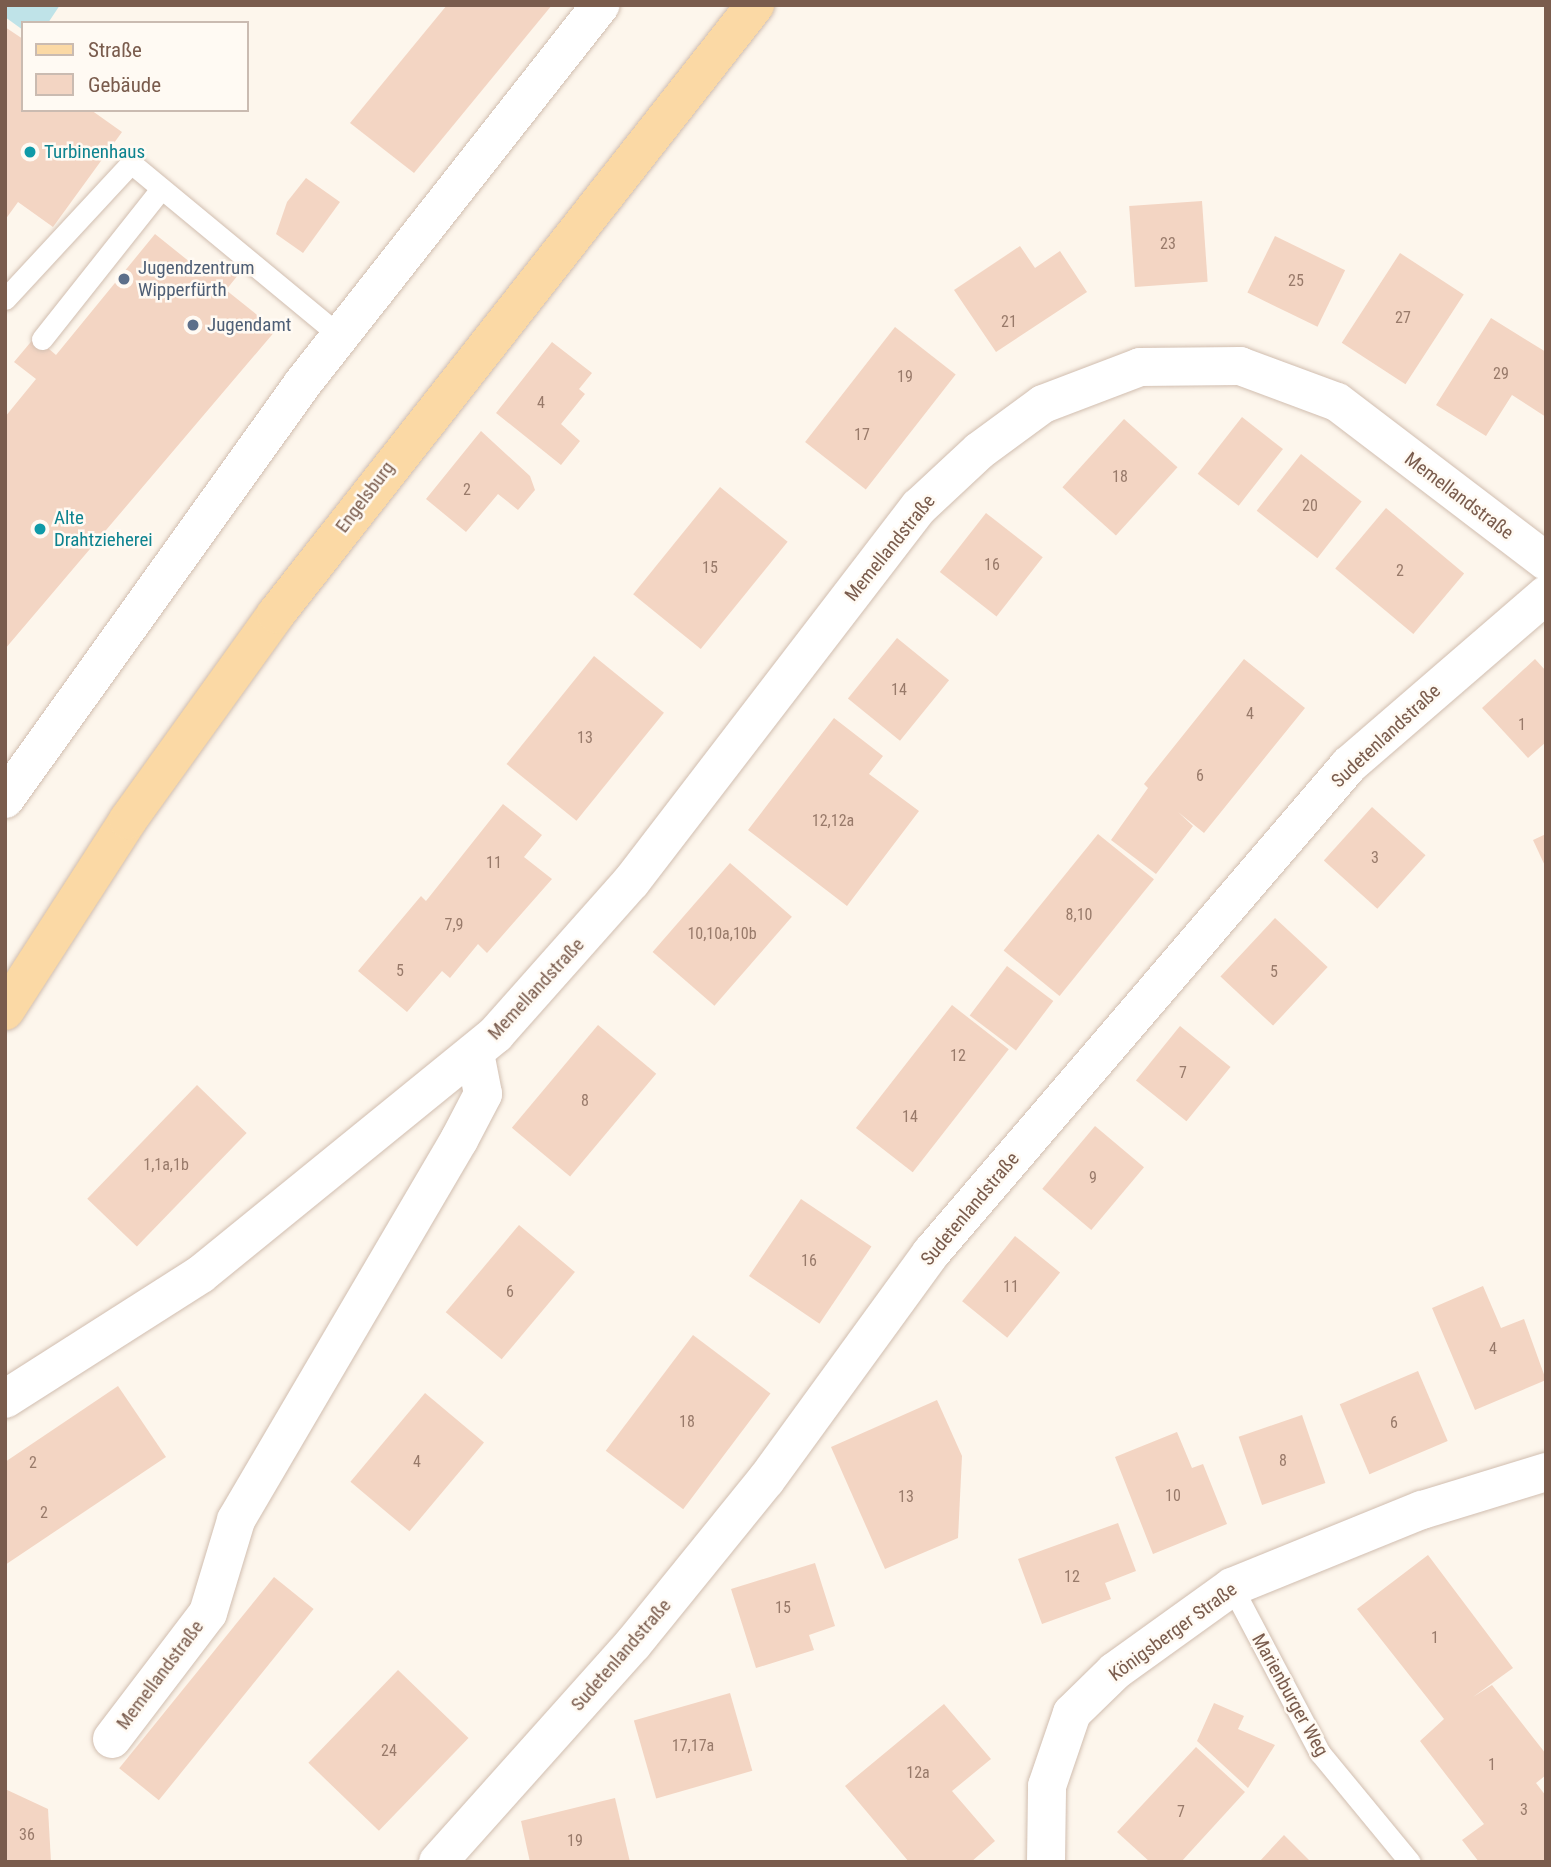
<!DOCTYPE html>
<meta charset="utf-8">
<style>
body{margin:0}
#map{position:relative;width:1551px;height:1867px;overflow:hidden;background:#fdf6ec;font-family:"Roboto Condensed",sans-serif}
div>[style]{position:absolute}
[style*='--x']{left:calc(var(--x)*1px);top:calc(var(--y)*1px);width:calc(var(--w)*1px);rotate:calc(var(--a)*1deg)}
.water>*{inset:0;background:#bfe3e8}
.building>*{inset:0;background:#f3d5c3;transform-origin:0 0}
.roads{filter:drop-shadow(0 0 2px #d1beb0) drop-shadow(0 0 2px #d1beb0)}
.service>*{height:21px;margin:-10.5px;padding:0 10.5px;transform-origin:10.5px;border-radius:10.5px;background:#fff}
.minor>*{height:38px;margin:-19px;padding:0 19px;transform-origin:19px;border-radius:19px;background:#fff}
.primary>*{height:38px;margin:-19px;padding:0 19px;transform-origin:19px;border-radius:19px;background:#fbd9a5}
.dots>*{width:19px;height:19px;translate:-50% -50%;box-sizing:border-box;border:4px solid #fffaf3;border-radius:50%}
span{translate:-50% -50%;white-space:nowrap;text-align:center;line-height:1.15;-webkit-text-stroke:5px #fffaf3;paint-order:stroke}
.number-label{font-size:16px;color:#987a6a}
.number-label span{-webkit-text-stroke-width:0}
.culture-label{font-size:19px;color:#0d838f}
.left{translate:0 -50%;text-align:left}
.service-label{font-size:19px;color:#4e5e75}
.street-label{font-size:19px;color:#7a5c4d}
.frame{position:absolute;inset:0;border:7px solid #7a5c4d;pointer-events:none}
.legend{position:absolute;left:21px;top:21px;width:228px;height:91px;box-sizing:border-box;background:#fffaf3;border:2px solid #cabbb1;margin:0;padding:9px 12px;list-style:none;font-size:21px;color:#7a5c4d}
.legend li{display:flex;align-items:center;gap:14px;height:35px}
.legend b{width:35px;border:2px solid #cabbb1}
</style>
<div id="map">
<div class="water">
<i style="clip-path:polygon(5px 5px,60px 5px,48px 23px,23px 23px,23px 30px,5px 17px)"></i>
</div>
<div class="building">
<i style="clip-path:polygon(447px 5px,552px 5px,414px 173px,350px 123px)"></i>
<i style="clip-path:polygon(5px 27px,23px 39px,23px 110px,91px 110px,122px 132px,53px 227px,18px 202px,5px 220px)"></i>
<i style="clip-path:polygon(306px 178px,340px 202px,303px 253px,276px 234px,287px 202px)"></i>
<i style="left:1202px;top:201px;width:81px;height:73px;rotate:86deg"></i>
<i style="clip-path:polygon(155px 234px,206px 275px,219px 260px,238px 275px,226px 290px,276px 330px,5px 649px,5px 417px,36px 379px,14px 362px,35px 337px,56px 355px)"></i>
<i style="left:1275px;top:236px;width:78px;height:63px;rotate:26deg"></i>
<i style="clip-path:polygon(1020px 246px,1035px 268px,1060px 251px,1087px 292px,996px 352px,954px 290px)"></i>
<i style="left:1400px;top:253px;width:76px;height:107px;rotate:33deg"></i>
<i style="clip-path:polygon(1491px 318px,1546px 352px,1546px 417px,1512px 395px,1486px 436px,1436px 405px)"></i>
<i style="left:895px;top:327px;width:77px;height:146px;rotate:38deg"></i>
<i style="clip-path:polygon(552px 342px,592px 373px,579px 389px,585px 394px,561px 424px,580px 441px,561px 465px,496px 413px)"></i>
<i style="left:1242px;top:417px;width:52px;height:72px;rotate:38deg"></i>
<i style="left:1124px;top:419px;width:72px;height:92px;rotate:42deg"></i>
<i style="clip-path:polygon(481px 431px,530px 476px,535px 490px,518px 510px,498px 494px,466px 532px,426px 499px)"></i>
<i style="left:1301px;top:454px;width:77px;height:72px;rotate:38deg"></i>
<i style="left:720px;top:487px;width:87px;height:138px;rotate:39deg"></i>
<i style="left:1386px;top:508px;width:102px;height:79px;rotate:40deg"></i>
<i style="left:986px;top:513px;width:72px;height:75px;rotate:38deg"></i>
<i style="left:897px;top:638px;width:67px;height:78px;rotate:39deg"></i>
<i style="left:594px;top:656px;width:90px;height:139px;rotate:39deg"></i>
<i style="clip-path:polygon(1244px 659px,1305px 708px,1204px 833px,1178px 812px,1193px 826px,1156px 874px,1111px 840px,1148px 788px,1144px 784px)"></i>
<i style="clip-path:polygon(1535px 659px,1546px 671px,1546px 742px,1528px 758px,1482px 708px)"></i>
<i style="clip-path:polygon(834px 718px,883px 756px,869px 774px,919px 811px,847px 906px,748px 830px)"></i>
<i style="clip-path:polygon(503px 804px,542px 835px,524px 857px,552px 879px,487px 953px,478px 944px,450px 978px,442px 971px,407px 1012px,358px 971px,421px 896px,426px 901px)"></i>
<i style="left:1372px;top:807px;width:72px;height:72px;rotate:42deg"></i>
<i style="left:1098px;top:834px;width:72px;height:150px;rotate:39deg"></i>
<i style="clip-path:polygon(1546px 834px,1546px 868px,1533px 840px)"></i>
<i style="left:730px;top:863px;width:82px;height:118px;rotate:41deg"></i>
<i style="left:1275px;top:918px;width:72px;height:80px;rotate:43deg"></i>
<i style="left:1007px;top:966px;width:58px;height:62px;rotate:37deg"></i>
<i style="left:952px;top:1005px;width:72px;height:156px;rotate:38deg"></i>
<i style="left:598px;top:1025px;width:76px;height:134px;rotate:40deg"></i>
<i style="left:1180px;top:1026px;width:65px;height:70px;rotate:39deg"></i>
<i style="left:197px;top:1085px;width:69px;height:158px;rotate:44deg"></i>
<i style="left:1095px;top:1126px;width:64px;height:82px;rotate:40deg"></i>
<i style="left:801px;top:1199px;width:85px;height:93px;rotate:34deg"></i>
<i style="left:519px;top:1225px;width:73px;height:114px;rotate:40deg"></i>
<i style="left:1015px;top:1236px;width:58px;height:84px;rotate:39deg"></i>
<i style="clip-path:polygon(1483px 1286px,1501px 1328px,1524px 1319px,1546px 1380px,1475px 1410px,1432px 1308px)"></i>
<i style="left:693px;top:1335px;width:97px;height:145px;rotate:37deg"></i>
<i style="left:1418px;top:1371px;width:76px;height:85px;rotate:67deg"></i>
<i style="clip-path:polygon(118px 1386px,166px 1457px,5px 1565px,5px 1462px)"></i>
<i style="left:425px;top:1393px;width:77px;height:116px;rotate:40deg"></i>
<i style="clip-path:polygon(937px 1400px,962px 1456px,958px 1538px,885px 1569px,831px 1447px)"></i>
<i style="left:1302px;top:1415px;width:72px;height:67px;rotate:71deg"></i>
<i style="clip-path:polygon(1177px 1432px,1192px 1468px,1203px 1464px,1227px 1524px,1153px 1554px,1115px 1457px)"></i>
<i style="clip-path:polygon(1118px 1523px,1136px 1571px,1105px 1583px,1111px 1599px,1042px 1624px,1018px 1559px)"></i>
<i style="clip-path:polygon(1428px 1555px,1513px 1668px,1473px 1697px,1492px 1685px,1546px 1754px,1546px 1775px,1536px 1783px,1546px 1796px,1546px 1862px,1479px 1862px,1462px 1840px,1484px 1824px,1420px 1741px,1444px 1719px,1357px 1609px)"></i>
<i style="clip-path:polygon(815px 1563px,835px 1626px,809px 1635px,814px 1650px,756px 1668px,731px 1589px)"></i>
<i style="left:274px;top:1577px;width:51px;height:246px;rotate:39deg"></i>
<i style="left:398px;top:1670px;width:98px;height:129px;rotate:44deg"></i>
<i style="left:730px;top:1693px;width:81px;height:100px;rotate:74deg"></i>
<i style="clip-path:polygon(1214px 1703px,1244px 1716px,1238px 1729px,1275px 1745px,1248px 1788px,1197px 1741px)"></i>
<i style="clip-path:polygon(944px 1704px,991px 1759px,952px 1791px,995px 1841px,971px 1862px,909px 1862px,845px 1786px)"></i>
<i style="clip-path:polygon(1196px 1747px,1245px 1792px,1181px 1862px,1150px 1862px,1117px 1832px)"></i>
<i style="clip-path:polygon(5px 1789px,48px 1809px,51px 1862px,5px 1862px)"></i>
<i style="clip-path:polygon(615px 1798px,630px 1862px,530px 1862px,521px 1821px)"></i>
<i style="clip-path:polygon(1284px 1835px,1311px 1862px,1259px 1862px)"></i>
</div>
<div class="roads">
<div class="service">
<i style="--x:5;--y:299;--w:185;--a:-47.2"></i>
<i style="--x:131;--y:163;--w:270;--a:39.6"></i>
<i style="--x:42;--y:339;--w:191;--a:-51.6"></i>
<i style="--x:1232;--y:1587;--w:188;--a:62.1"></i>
<i style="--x:1320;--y:1753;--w:141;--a:50.5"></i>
</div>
<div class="minor">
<i style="--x:5;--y:799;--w:512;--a:-54.38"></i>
<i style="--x:303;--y:383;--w:481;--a:-51.8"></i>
<i style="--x:5;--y:1399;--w:232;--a:-32.5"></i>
<i style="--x:201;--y:1274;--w:380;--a:-39.1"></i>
<i style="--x:496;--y:1034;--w:203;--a:-48.4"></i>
<i style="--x:631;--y:882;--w:473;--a:-52.5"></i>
<i style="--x:919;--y:507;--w:82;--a:-43"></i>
<i style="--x:979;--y:451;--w:79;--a:-36.3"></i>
<i style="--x:1043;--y:404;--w:104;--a:-20.9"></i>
<i style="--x:1140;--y:367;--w:100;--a:-0.6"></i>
<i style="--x:1240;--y:366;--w:103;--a:20.4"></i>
<i style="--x:1337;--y:402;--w:263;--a:37.3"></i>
<i style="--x:112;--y:1739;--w:158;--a:-52.7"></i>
<i style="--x:208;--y:1613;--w:97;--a:-73.2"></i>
<i style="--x:236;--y:1520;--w:441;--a:-59.6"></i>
<i style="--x:459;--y:1140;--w:52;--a:-62.4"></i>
<i style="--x:483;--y:1094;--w:42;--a:-101"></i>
<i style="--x:438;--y:1862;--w:292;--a:-48.2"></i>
<i style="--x:633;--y:1644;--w:211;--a:-51"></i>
<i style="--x:766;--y:1480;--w:281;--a:-54"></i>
<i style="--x:931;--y:1253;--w:643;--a:-49.42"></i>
<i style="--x:1349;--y:765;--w:260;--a:-40.8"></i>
<i style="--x:1046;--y:1862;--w:76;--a:-89.2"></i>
<i style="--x:1047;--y:1786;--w:77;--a:-71.1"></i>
<i style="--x:1072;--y:1713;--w:60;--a:-44.3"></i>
<i style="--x:1115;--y:1671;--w:144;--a:-35.7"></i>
<i style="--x:1232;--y:1587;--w:205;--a:-22.1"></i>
<i style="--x:1422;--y:1510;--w:130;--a:-17"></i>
</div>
<div class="primary">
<i style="--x:5;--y:1011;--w:227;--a:-57.2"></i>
<i style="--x:128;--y:820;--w:254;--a:-54.3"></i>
<i style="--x:276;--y:614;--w:775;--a:-51.81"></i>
</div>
</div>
<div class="dots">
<i style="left:30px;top:152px;background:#0f9aa8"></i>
<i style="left:124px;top:279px;background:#5c6f8a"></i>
<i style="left:193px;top:325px;background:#5c6f8a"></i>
<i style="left:40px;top:529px;background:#0f9aa8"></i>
</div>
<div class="number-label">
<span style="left:1168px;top:244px">23</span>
<span style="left:1296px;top:281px">25</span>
<span style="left:1403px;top:318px">27</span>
<span style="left:1009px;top:322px">21</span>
<span style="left:1501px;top:374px">29</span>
<span style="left:905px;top:377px">19</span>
<span style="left:541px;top:403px">4</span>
<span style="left:862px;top:435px">17</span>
<span style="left:1120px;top:477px">18</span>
<span style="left:467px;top:490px">2</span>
<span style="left:1310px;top:506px">20</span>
<span style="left:992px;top:565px">16</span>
<span style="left:710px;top:568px">15</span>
<span style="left:1400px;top:571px">2</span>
<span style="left:899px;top:690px">14</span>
<span style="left:1250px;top:714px">4</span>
<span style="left:1522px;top:725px">1</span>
<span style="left:585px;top:738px">13</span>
<span style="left:1200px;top:776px">6</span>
<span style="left:833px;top:821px">12,12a</span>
<span style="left:1375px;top:858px">3</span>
<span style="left:494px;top:863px">11</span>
<span style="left:1079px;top:915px">8,10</span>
<span style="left:454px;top:925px">7,9</span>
<span style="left:722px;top:934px">10,10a,10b</span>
<span style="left:400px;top:971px">5</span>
<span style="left:1274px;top:972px">5</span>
<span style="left:958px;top:1056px">12</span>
<span style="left:1183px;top:1073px">7</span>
<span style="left:585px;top:1101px">8</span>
<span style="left:910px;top:1117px">14</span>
<span style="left:166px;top:1165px">1,1a,1b</span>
<span style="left:1093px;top:1178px">9</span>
<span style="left:809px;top:1261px">16</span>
<span style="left:1011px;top:1287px">11</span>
<span style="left:510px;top:1292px">6</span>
<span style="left:1493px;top:1349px">4</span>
<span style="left:687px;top:1422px">18</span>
<span style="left:1394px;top:1423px">6</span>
<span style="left:1283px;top:1461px">8</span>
<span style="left:417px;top:1462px">4</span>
<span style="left:33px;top:1463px">2</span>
<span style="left:1173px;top:1496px">10</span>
<span style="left:906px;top:1497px">13</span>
<span style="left:44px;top:1513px">2</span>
<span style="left:1072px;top:1577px">12</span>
<span style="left:783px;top:1608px">15</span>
<span style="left:1435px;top:1638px">1</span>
<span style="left:693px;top:1746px">17,17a</span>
<span style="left:389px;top:1751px">24</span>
<span style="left:1492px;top:1765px">1</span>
<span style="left:918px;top:1773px">12a</span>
<span style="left:1524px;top:1810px">3</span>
<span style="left:1181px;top:1812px">7</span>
<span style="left:27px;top:1835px">36</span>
<span style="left:575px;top:1841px">19</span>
</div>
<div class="culture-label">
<span class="left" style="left:44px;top:152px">Turbinenhaus</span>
<span class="left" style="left:54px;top:529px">Alte<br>Drahtzieherei</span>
</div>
<div class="service-label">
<span class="left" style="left:138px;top:279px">Jugendzentrum<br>Wipperfürth</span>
<span class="left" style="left:207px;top:325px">Jugendamt</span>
</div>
<div class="street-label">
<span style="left:1459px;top:496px;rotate:37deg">Memellandstraße</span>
<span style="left:365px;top:497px;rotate:-53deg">Engelsburg</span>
<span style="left:890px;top:548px;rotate:-51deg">Memellandstraße</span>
<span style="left:1386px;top:736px;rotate:-43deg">Sudetenlandstraße</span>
<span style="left:536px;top:989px;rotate:-47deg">Memellandstraße</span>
<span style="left:970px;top:1209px;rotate:-50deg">Sudetenlandstraße</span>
<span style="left:1173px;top:1632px;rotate:-36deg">Königsberger Straße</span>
<span style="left:621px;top:1655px;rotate:-49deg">Sudetenlandstraße</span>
<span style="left:160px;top:1675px;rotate:-53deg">Memellandstraße</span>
<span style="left:1290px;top:1695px;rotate:61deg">Marienburger Weg</span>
</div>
<div class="frame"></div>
<ul class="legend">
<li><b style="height:9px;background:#fbd9a5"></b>Straße</li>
<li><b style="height:19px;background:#f3d5c3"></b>Gebäude</li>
</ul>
</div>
